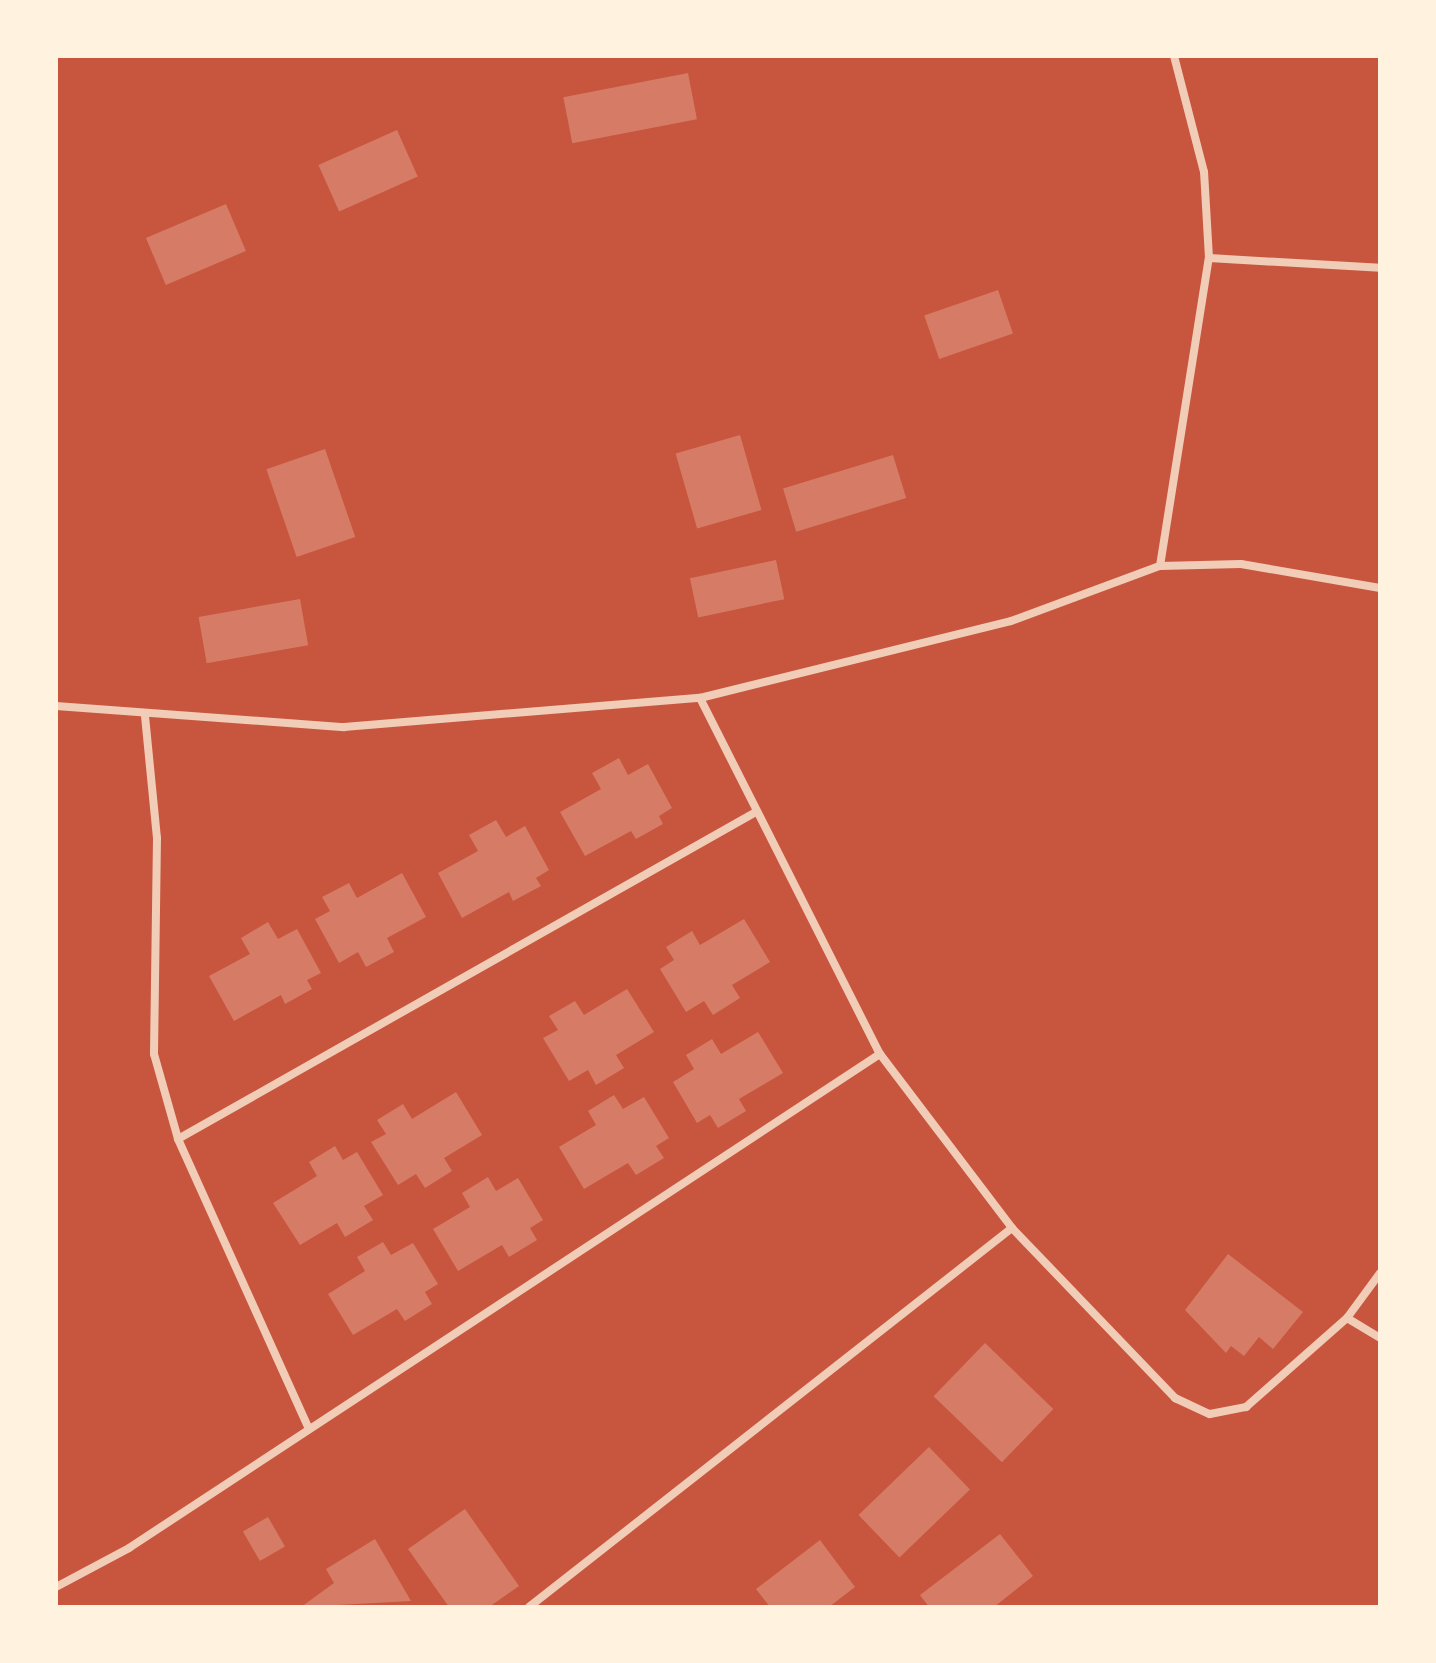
<!DOCTYPE html>
<style>
body{margin:0}
#map{position:relative;width:1436px;height:1663px;overflow:hidden;background:#c8553d;font-family:Poppins,sans-serif}
div>[style]{position:absolute}
[style*='--x']{left:calc(var(--x)*1px);top:calc(var(--y)*1px);width:calc(var(--w)*1px);rotate:calc(var(--a)*1deg)}
.building>*{inset:0;background:#d67c66;transform-origin:0 0}
.minor>*{height:8px;margin:-4px;padding:0 4px;transform-origin:4px;border-radius:4px;background:#f1ccb7}
span{translate:-50% -50%;white-space:nowrap;text-align:center;line-height:1.15;-webkit-text-stroke:6px #fff3e0;paint-order:stroke}
.frame{position:absolute;inset:0;border:58px solid #fff3e0;pointer-events:none}
</style>
<div id="map">
<div class="building">
<i style="left:688px;top:73px;width:47px;height:127px;rotate:79deg"></i>
<i style="left:397px;top:130px;width:51px;height:86px;rotate:66deg"></i>
<i style="left:226px;top:204px;width:51px;height:87px;rotate:67deg"></i>
<i style="left:998px;top:290px;width:46px;height:78px;rotate:71deg"></i>
<i style="left:740px;top:435px;width:78px;height:67px;rotate:74deg"></i>
<i style="left:325px;top:449px;width:93px;height:62px;rotate:71deg"></i>
<i style="left:893px;top:455px;width:45px;height:115px;rotate:73deg"></i>
<i style="left:776px;top:560px;width:40px;height:88px;rotate:78deg"></i>
<i style="left:300px;top:599px;width:47px;height:103px;rotate:80deg"></i>
<i style="clip-path:polygon(619px 758px,628px 775px,648px 764px,672px 808px,659px 816px,663px 824px,636px 839px,631px 831px,585px 856px,560px 812px,601px 789px,592px 773px)"></i>
<i style="clip-path:polygon(496px 820px,506px 837px,525px 826px,549px 870px,536px 878px,541px 886px,513px 901px,509px 892px,462px 918px,438px 873px,478px 851px,469px 835px)"></i>
<i style="clip-path:polygon(402px 873px,426px 917px,387px 938px,394px 952px,366px 967px,358px 952px,339px 963px,315px 919px,330px 911px,322px 897px,349px 883px,357px 898px)"></i>
<i style="clip-path:polygon(744px 919px,770px 962px,732px 985px,740px 998px,713px 1015px,704px 1001px,686px 1012px,660px 969px,674px 960px,666px 947px,692px 931px,700px 945px)"></i>
<i style="clip-path:polygon(268px 922px,278px 939px,297px 929px,321px 973px,307px 980px,312px 989px,285px 1004px,281px 995px,234px 1021px,209px 976px,250px 954px,241px 938px)"></i>
<i style="clip-path:polygon(627px 989px,654px 1032px,616px 1055px,624px 1068px,596px 1085px,588px 1070px,569px 1081px,543px 1038px,558px 1030px,549px 1016px,575px 1001px,584px 1015px)"></i>
<i style="clip-path:polygon(758px 1032px,783px 1073px,739px 1099px,746px 1111px,718px 1128px,710px 1115px,697px 1123px,673px 1082px,694px 1069px,686px 1055px,712px 1039px,721px 1054px)"></i>
<i style="clip-path:polygon(456px 1092px,482px 1135px,444px 1158px,452px 1171px,425px 1188px,416px 1174px,398px 1185px,371px 1142px,386px 1134px,377px 1120px,403px 1104px,412px 1119px)"></i>
<i style="clip-path:polygon(614px 1095px,623px 1109px,644px 1097px,669px 1138px,656px 1146px,664px 1158px,636px 1175px,628px 1163px,584px 1189px,559px 1147px,596px 1125px,588px 1111px)"></i>
<i style="clip-path:polygon(335px 1146px,343px 1160px,357px 1152px,383px 1195px,364px 1206px,373px 1220px,345px 1237px,337px 1223px,300px 1245px,273px 1203px,317px 1176px,309px 1162px)"></i>
<i style="clip-path:polygon(488px 1177px,496px 1191px,518px 1178px,543px 1220px,530px 1228px,537px 1240px,509px 1257px,502px 1245px,458px 1271px,433px 1229px,470px 1207px,462px 1193px)"></i>
<i style="clip-path:polygon(383px 1242px,391px 1255px,413px 1243px,438px 1284px,425px 1292px,432px 1304px,405px 1321px,397px 1309px,353px 1335px,328px 1294px,365px 1271px,357px 1257px)"></i>
<i style="clip-path:polygon(1228px 1254px,1303px 1312px,1273px 1349px,1259px 1337px,1244px 1356px,1231px 1346px,1226px 1353px,1185px 1310px)"></i>
<i style="left:985px;top:1343px;width:95px;height:74px;rotate:44deg"></i>
<i style="left:929px;top:1447px;width:59px;height:98px;rotate:46deg"></i>
<i style="clip-path:polygon(465px 1509px,519px 1586px,489px 1607px,449px 1607px,408px 1549px)"></i>
<i style="left:268px;top:1517px;width:34px;height:29px;rotate:60deg"></i>
<i style="clip-path:polygon(1000px 1534px,1033px 1576px,994px 1607px,929px 1607px,920px 1595px)"></i>
<i style="clip-path:polygon(375px 1539px,411px 1601px,301px 1607px,334px 1583px,326px 1569px)"></i>
<i style="clip-path:polygon(820px 1540px,855px 1587px,829px 1607px,770px 1607px,756px 1589px)"></i>
</div>
<div class="minor">
<i style="--x:1209;--y:258;--w:171;--a:3.3"></i>
<i style="--x:1160;--y:566;--w:312;--a:-81"></i>
<i style="--x:1209;--y:258;--w:86;--a:-93.3"></i>
<i style="--x:1204;--y:172;--w:120;--a:-104.5"></i>
<i style="--x:700;--y:698;--w:399;--a:63.2"></i>
<i style="--x:880;--y:1054;--w:218;--a:52.8"></i>
<i style="--x:1012;--y:1228;--w:236;--a:46.2"></i>
<i style="--x:1175;--y:1398;--w:38;--a:25"></i>
<i style="--x:1210;--y:1414;--w:37;--a:-11"></i>
<i style="--x:1246;--y:1407;--w:135;--a:-41.4"></i>
<i style="--x:1347;--y:1318;--w:56;--a:-53.7"></i>
<i style="--x:56;--y:706;--w:289;--a:4.2"></i>
<i style="--x:344;--y:727;--w:357;--a:-4.7"></i>
<i style="--x:700;--y:698;--w:320;--a:-13.9"></i>
<i style="--x:1011;--y:621;--w:159;--a:-20.3"></i>
<i style="--x:1160;--y:566;--w:81;--a:-1.4"></i>
<i style="--x:1241;--y:564;--w:141;--a:9.8"></i>
<i style="--x:145;--y:716;--w:123;--a:84.4"></i>
<i style="--x:157;--y:838;--w:216;--a:90.8"></i>
<i style="--x:154;--y:1054;--w:88;--a:74.2"></i>
<i style="--x:178;--y:1139;--w:314;--a:65.7"></i>
<i style="--x:178;--y:1139;--w:662;--a:-29.51"></i>
<i style="--x:1347;--y:1318;--w:39;--a:31"></i>
<i style="--x:56;--y:1587;--w:83;--a:-28.1"></i>
<i style="--x:129;--y:1548;--w:899;--a:-33.34"></i>
<i style="--x:529;--y:1607;--w:614;--a:-38.12"></i>
</div>
<div class="frame"></div>
</div>
